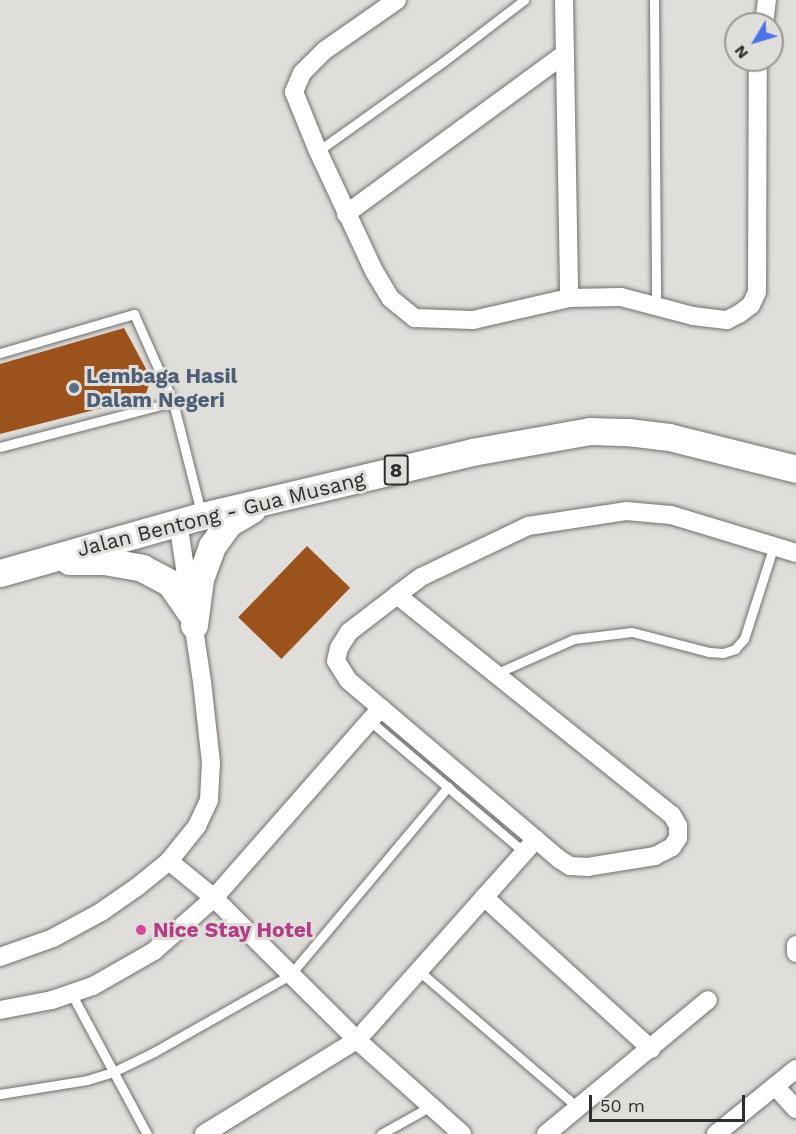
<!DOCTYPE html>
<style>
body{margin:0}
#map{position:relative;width:796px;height:1134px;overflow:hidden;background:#e0dedb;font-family:"Work Sans",sans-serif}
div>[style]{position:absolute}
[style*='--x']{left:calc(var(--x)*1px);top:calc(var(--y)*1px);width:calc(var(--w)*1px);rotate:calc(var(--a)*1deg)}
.building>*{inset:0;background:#9c521c;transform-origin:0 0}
.roads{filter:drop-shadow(0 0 2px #716f6c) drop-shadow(0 0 2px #716f6c)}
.lane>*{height:9px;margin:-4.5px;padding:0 4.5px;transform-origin:4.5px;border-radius:4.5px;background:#fff}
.street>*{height:18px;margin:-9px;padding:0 9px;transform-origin:9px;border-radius:9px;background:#fff}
.primary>*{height:27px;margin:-13.5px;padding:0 13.5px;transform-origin:13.5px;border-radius:13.5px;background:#fff}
.dots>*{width:16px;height:16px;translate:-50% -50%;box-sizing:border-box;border:3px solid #e0dedb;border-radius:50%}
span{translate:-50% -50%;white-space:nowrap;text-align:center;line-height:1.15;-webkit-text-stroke:6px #e0dedb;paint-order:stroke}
.shield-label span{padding:2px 4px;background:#e0dedb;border:2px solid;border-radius:4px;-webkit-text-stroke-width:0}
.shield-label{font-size:20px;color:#2e2e2c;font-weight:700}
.service-label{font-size:21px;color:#4e5e75;font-weight:700}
.left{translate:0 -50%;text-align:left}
.street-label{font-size:21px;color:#2e2e2c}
.hotel-label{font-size:21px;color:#b23c85;font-weight:700}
.north{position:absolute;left:724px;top:12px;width:60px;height:60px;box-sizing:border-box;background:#e0dedb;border:2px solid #999895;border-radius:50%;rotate:232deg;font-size:16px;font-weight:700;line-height:24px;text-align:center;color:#2e2e2c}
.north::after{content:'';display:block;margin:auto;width:21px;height:27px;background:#4e72e6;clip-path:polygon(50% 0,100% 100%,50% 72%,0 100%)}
.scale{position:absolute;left:589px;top:1095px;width:156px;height:27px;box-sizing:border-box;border:3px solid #2e2e2c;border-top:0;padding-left:8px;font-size:18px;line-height:21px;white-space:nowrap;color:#2e2e2c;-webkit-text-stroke:4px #e0dedb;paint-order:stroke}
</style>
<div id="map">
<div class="building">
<i style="clip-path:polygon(124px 328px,151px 378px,145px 397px,0 434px,0 364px)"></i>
<i style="left:307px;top:546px;width:60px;height:99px;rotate:44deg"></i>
</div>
<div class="roads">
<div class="lane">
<i style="--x:654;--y:0;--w:306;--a:89.6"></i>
<i style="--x:318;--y:151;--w:153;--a:-35.5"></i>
<i style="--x:443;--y:62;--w:102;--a:-37.4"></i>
<i style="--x:0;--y:353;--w:140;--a:-16.2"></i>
<i style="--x:134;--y:314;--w:96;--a:66.1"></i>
<i style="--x:173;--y:402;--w:114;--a:75.8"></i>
<i style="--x:0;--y:447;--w:179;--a:-14.6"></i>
<i style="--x:495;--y:674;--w:86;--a:-23.9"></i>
<i style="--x:574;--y:639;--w:58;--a:-6.9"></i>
<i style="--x:632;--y:632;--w:80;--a:14.6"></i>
<i style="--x:709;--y:652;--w:14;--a:4"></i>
<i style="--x:723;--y:653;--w:13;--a:-18"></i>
<i style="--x:735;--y:649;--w:13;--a:-48"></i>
<i style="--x:744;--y:639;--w:96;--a:-72.3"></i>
<i style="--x:370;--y:721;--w:202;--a:40.4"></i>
<i style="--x:419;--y:971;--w:210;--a:40.7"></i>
<i style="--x:71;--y:993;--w:160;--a:61.7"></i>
<i style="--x:0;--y:1094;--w:88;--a:-9.1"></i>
<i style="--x:87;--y:1080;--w:27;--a:-17"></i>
<i style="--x:113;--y:1072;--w:46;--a:-26"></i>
<i style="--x:154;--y:1052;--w:156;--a:-29.5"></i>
<i style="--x:290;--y:975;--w:246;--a:-50"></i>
<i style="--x:381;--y:1134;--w:57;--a:-29.2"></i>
</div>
<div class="street">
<i style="--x:397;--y:0;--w:89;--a:145.1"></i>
<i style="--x:324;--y:51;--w:31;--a:135"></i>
<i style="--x:302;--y:73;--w:21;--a:113"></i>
<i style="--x:294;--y:92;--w:64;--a:67.9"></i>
<i style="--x:318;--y:151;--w:132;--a:65"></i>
<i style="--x:374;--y:271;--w:31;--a:59"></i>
<i style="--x:390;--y:298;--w:32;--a:39"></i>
<i style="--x:415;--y:318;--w:58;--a:2"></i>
<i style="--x:473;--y:320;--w:98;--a:-12.9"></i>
<i style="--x:569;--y:298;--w:52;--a:-1.1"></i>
<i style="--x:621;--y:297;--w:74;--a:14.8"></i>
<i style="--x:693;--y:316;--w:34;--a:7"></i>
<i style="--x:727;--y:320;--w:13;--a:-27"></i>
<i style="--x:739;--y:314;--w:15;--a:-37"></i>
<i style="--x:751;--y:305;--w:14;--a:-65"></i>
<i style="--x:757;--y:292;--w:232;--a:-89.8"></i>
<i style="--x:564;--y:0;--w:298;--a:89"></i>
<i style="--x:764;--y:24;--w:24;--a:-83"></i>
<i style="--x:346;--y:214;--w:271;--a:-36.2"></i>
<i style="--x:397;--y:595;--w:352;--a:38.7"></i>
<i style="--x:672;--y:815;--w:13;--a:61"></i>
<i style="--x:678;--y:826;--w:12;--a:90"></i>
<i style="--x:678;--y:838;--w:11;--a:124"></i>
<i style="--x:672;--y:847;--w:19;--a:152"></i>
<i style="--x:655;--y:856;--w:68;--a:170.7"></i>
<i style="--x:588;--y:867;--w:18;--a:-177"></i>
<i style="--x:570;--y:866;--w:13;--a:-148"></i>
<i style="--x:559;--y:859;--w:277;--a:-139.7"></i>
<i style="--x:348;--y:680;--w:22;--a:-122"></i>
<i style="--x:336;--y:661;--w:13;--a:-77"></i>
<i style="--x:339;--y:648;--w:19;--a:-58"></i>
<i style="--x:349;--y:632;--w:61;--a:-37.6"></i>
<i style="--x:397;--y:595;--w:30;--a:-37"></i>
<i style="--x:421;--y:577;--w:119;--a:-25.5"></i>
<i style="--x:528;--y:526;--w:99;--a:-8.7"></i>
<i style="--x:626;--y:511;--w:45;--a:5.1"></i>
<i style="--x:671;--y:515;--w:131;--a:16.9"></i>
<i style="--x:169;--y:861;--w:58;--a:39.4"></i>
<i style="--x:214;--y:898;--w:202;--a:44.8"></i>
<i style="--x:357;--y:1040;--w:141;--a:41.8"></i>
<i style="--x:484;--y:897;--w:226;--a:42.3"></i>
<i style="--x:796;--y:945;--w:8;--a:90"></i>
<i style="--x:0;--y:957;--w:56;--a:-19.7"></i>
<i style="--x:53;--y:938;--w:55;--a:-28.4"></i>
<i style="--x:101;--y:912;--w:44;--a:-34.8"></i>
<i style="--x:137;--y:887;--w:41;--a:-39.1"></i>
<i style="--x:169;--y:861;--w:45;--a:-51.3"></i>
<i style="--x:197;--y:826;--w:29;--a:-65"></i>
<i style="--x:209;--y:800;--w:37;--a:-87"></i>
<i style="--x:211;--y:763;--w:81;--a:-96.3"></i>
<i style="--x:202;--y:682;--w:162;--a:-98.5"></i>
<i style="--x:0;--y:1010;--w:53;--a:-10.9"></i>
<i style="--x:52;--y:1000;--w:43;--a:-18.9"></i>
<i style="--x:93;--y:986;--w:70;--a:-29.8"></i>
<i style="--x:154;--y:951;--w:80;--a:-41.5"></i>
<i style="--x:214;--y:898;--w:253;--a:-48.7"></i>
<i style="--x:775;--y:1086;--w:31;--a:48"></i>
<i style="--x:204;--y:1134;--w:180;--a:-31.6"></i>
<i style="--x:357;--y:1040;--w:269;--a:-48.3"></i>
<i style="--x:546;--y:1134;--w:210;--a:-39.6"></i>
<i style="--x:716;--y:1134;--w:103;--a:-39.1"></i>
</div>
<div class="primary">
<i style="--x:69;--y:561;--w:35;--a:0"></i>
<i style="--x:104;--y:561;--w:39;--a:10"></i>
<i style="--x:142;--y:568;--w:32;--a:28"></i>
<i style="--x:170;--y:583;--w:40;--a:55.1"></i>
<i style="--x:0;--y:573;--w:210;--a:-15.8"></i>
<i style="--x:202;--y:516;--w:277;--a:-13.3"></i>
<i style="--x:472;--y:452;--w:120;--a:-10.1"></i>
<i style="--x:590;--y:431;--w:38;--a:2"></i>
<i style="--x:628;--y:432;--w:41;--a:7"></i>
<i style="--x:669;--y:437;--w:131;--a:14.1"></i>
<i style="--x:194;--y:625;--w:46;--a:-82.6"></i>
<i style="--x:200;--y:579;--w:35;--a:-70"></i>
<i style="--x:212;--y:546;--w:29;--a:-54"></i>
<i style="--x:229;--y:523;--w:27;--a:-31"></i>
</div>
</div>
<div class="dots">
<i style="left:74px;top:388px;background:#5c6f8a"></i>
<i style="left:141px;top:930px;background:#d1479c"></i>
</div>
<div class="shield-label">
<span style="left:396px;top:470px">8</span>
</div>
<div class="service-label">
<span class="left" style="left:86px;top:388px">Lembaga Hasil<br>Dalam Negeri</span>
</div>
<div class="street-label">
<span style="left:221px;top:514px;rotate:-14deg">Jalan Bentong - Gua Musang</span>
</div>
<div class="hotel-label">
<span class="left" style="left:153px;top:930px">Nice Stay Hotel</span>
</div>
<div class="north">N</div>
<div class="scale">50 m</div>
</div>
